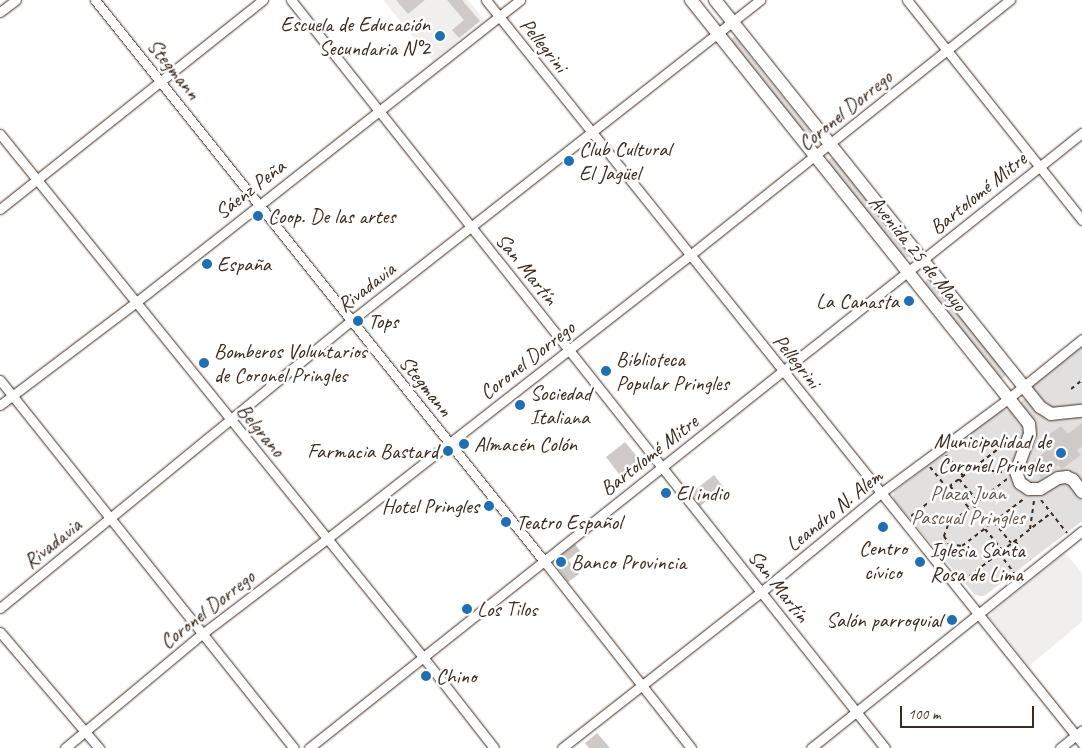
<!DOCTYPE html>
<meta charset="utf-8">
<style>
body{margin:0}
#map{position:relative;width:1082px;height:748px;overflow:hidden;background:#fff;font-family:Caveat,sans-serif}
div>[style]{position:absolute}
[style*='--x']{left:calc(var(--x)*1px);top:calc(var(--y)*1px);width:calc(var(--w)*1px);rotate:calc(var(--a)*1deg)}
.built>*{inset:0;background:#f1efee}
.green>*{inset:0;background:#e2e0de}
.building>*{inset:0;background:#cfcac7;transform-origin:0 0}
.path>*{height:2px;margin-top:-1px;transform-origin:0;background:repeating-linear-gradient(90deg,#3b2a1e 0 4px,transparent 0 8px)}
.roads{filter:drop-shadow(0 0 1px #3b2a1e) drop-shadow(0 0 1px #3b2a1e)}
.minor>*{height:9px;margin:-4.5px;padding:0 4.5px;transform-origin:4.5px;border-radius:4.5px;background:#fff}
.secondary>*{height:12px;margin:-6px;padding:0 6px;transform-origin:6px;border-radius:6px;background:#fff}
.dots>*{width:14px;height:14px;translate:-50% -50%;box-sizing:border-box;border:2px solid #fff;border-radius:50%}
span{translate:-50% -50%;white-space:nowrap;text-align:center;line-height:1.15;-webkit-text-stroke:5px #fff;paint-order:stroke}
.poi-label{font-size:21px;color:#3b2a1e}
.right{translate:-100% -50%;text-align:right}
.left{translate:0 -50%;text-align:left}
.street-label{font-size:21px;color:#3b2a1e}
.park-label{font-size:21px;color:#65584e}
.scale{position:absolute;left:900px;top:706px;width:134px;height:22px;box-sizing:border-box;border:2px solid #3b2a1e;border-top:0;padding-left:6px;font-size:15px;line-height:18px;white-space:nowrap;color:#3b2a1e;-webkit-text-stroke:4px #fff;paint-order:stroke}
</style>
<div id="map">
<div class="built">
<i style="clip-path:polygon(383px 0,468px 0,484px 19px,433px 61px)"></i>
<i style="clip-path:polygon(1065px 553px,1082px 573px,1082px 622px,1029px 666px,990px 618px,992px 612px)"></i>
</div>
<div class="green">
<i style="clip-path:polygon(733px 37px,736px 38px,812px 133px,812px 135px,806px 137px,731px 42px)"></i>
<i style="clip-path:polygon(830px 158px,834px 159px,909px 254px,909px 257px,903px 258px,827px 164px)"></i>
<i style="clip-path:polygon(927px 279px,930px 279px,1006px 374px,1005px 377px,1000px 379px,924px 284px)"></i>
<i style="clip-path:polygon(1082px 345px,1082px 407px,1049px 410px,1032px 388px,1033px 385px)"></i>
<i style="clip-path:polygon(1023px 399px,1027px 399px,1044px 415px,1082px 414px,1082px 483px,1052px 477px,1031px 486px,1021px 476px,1027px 454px,1020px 404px)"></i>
<i style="clip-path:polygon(1001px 409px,1011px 410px,1025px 425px,1018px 486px,1060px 481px,1070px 483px,1082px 500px,1082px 521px,984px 596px,979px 596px,974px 594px,894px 500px,893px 495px,895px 491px)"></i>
</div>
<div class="building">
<i style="clip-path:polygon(396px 0,425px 0,408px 14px)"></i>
<i style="clip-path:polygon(447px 0,462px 0,480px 21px,459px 38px,452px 30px,464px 20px)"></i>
<i style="clip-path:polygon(1082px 423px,1082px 447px,1077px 450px,1081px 455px,1062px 469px,1058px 465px,1041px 478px,1030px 463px,1047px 450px,1040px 441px,1061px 426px,1068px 434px)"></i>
<i style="clip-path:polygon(625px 442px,639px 459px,638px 466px,622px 478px,606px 457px)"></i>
<i style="left:714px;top:475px;width:16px;height:30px;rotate:52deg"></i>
<i style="clip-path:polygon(575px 544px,580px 551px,568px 560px,579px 574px,568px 582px,553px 562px)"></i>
<i style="clip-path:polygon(597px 733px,610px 748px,589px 748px,585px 743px)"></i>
</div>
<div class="path">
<i style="--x:1071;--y:389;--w:14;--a:-39"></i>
<i style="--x:946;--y:455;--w:27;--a:51"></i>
<i style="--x:930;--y:467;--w:27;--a:51"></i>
<i style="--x:974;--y:468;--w:32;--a:9"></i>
<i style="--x:959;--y:479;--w:30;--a:50"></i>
<i style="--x:1007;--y:479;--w:75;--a:142.1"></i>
<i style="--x:948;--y:525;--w:12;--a:110"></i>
<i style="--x:944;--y:536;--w:9;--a:58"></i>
<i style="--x:949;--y:544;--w:13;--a:9"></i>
<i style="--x:962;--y:546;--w:79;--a:-37.3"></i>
<i style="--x:950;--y:486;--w:29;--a:49"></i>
<i style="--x:1041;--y:500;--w:42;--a:51.8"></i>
<i style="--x:973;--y:505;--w:25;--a:50"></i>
<i style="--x:911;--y:516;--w:115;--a:-37.6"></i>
<i style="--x:994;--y:522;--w:27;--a:51"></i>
<i style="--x:985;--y:529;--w:27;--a:51"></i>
<i style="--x:1030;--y:529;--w:30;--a:-82"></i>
<i style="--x:1015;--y:541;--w:24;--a:52"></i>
<i style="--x:936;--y:550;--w:13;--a:-39"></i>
<i style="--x:999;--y:553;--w:25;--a:53"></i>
<i style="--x:963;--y:581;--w:111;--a:-37.7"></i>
</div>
<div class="roads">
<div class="minor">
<i style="--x:95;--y:0;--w:719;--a:51.33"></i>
<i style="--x:544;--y:561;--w:238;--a:51.8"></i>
<i style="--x:291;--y:0;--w:955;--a:51.55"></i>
<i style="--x:486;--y:0;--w:953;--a:51.27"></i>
<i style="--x:907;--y:0;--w:281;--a:51.5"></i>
<i style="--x:0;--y:12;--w:20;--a:-37"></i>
<i style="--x:0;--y:134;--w:673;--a:51.03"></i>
<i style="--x:423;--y:657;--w:115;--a:52"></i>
<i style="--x:0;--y:209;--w:336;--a:-38.5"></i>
<i style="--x:0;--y:380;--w:471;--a:51.4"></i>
<i style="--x:0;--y:405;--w:169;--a:-37.1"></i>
<i style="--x:135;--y:303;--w:490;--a:-38.2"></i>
<i style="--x:0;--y:608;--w:455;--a:-39.3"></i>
<i style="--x:352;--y:320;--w:519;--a:-38.11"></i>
<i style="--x:0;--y:632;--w:153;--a:49.5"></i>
<i style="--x:65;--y:748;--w:178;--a:-39.8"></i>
<i style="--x:202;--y:634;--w:158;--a:-37.3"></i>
<i style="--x:328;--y:538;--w:458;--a:-38"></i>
<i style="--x:689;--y:256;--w:411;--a:-38.6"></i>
<i style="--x:309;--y:748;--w:988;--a:-38.51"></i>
<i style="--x:562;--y:748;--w:253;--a:-38.1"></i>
<i style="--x:761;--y:592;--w:157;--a:-39.6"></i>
<i style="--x:882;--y:492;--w:158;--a:-36.5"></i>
<i style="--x:1009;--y:398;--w:94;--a:-38.9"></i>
<i style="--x:811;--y:748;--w:347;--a:-38.7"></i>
<i style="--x:1060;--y:748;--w:28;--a:-39"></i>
</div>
<div class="secondary">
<i style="--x:691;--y:0;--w:542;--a:51.44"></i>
<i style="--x:1029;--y:424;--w:10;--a:84"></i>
<i style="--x:1030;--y:434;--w:40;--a:110.2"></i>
<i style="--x:1016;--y:472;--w:12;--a:70"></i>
<i style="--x:1020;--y:483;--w:11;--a:34"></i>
<i style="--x:1029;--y:489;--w:11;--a:0"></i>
<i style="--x:1040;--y:489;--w:21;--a:-31"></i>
<i style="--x:1058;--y:478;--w:9;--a:-6"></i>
<i style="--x:1067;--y:477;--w:7;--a:27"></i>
<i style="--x:1073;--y:480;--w:15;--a:53"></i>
<i style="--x:715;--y:0;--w:521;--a:51.39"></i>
<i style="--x:1040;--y:407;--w:13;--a:32"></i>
<i style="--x:1051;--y:414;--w:31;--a:-6"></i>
</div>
</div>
<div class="dots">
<i style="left:440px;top:36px;background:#1f6fb2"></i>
<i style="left:569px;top:161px;background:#1f6fb2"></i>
<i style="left:258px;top:216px;background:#1f6fb2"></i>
<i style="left:207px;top:264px;background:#1f6fb2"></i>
<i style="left:909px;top:301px;background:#1f6fb2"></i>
<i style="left:358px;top:321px;background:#1f6fb2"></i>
<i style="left:204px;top:363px;background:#1f6fb2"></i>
<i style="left:606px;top:371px;background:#1f6fb2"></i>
<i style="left:520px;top:405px;background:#1f6fb2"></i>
<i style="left:464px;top:444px;background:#1f6fb2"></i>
<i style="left:448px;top:451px;background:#1f6fb2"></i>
<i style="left:1061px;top:453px;background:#1f6fb2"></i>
<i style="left:666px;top:493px;background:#1f6fb2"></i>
<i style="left:489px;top:506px;background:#1f6fb2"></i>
<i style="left:506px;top:522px;background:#1f6fb2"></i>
<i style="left:883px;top:527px;background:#1f6fb2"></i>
<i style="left:561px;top:562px;background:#1f6fb2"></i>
<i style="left:920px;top:562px;background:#1f6fb2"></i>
<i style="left:467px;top:609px;background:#1f6fb2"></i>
<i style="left:952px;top:620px;background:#1f6fb2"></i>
<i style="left:426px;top:676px;background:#1f6fb2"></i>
</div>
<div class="poi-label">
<span class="right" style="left:430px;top:36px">Escuela de Educación<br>Secundaria N°2</span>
<span class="left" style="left:579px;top:161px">Club Cultural<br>El Jagüel</span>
<span class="left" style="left:268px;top:216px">Coop. De las artes</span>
<span class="left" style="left:217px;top:264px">España</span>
<span class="right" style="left:899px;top:301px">La Canasta</span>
<span class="left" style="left:368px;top:321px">Tops</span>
<span class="left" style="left:214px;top:363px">Bomberos Voluntarios<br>de Coronel Pringles</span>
<span class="left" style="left:616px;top:371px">Biblioteca<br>Popular Pringles</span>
<span class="left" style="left:530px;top:405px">Sociedad<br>Italiana</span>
<span class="right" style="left:1051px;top:453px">Municipalidad de<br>Coronel Pringles</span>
<span class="left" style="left:474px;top:444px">Almacén Colón</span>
<span class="right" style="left:438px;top:451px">Farmacia Bastard</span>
<span class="left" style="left:676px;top:493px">El indio</span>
<span class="right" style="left:479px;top:506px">Hotel Pringles</span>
<span class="left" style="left:516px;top:522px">Teatro Español</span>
<span style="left:883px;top:560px">Centro<br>cívico</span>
<span class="left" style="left:930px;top:562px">Iglesia Santa<br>Rosa de Lima</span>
<span class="left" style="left:571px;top:562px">Banco Provincia</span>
<span class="left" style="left:477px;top:609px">Los Tilos</span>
<span class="right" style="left:942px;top:620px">Salón parroquial</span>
<span class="left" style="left:436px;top:676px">Chino</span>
</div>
<div class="street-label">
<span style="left:544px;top:45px;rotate:51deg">Pellegrini</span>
<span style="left:174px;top:69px;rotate:51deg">Stegmann</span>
<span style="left:845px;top:110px;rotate:-39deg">Coronel Dorrego</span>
<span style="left:250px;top:189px;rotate:-38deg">Sáenz Peña</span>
<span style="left:978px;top:193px;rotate:-39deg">Bartolomé Mitre</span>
<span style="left:918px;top:253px;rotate:51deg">Avenida 25 de Mayo</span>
<span style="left:527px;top:269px;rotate:51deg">San Martín</span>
<span style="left:366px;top:287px;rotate:-38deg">Rivadavia</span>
<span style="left:527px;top:360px;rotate:-38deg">Coronel Dorrego</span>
<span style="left:797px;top:361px;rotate:51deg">Pellegrini</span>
<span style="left:426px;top:386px;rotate:51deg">Stegmann</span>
<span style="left:261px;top:430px;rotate:50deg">Belgrano</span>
<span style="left:649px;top:455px;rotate:-38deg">Bartolomé Mitre</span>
<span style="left:834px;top:510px;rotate:-39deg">Leandro N. Alem</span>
<span style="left:52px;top:543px;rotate:-39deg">Rivadavia</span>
<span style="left:779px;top:586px;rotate:52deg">San Martín</span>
<span style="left:207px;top:609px;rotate:-38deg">Coronel Dorrego</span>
</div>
<div class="park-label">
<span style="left:968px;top:505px">Plaza Juan<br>Pascual Pringles</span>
</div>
<div class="scale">100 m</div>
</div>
